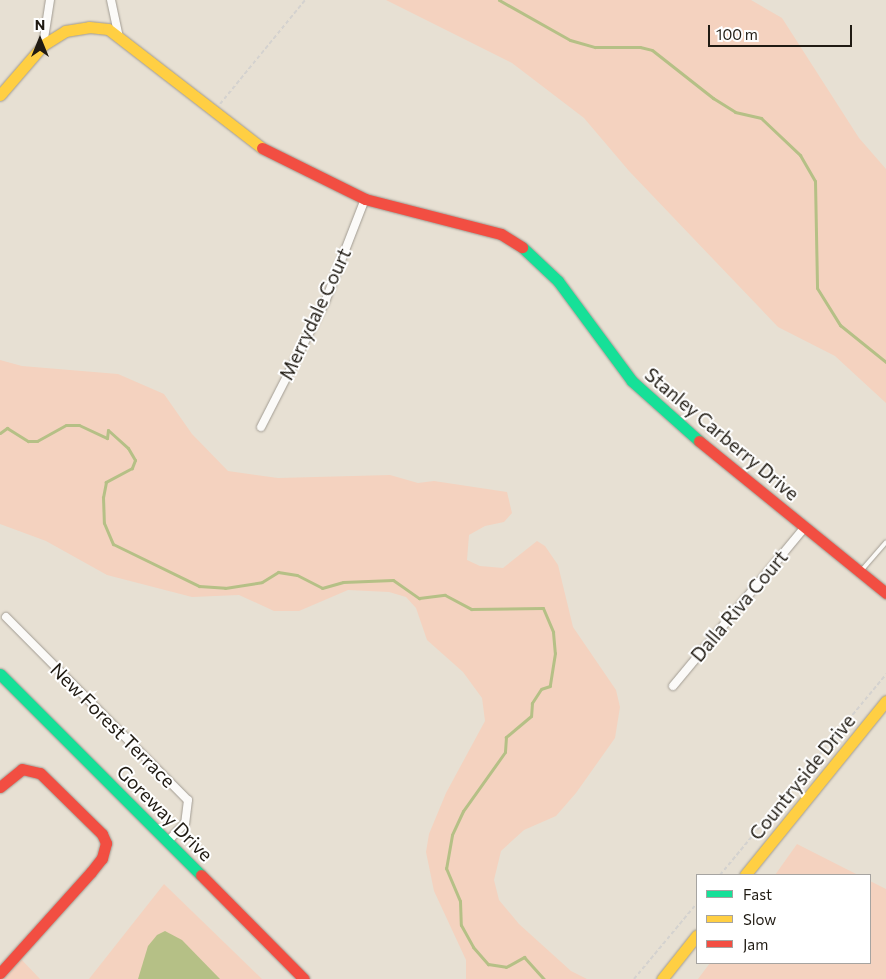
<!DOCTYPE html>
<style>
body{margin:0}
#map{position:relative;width:886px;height:979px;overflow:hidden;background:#e7e0d3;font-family:Commissioner,sans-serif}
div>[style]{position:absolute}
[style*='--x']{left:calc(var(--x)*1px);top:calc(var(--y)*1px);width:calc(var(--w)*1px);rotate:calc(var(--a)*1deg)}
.green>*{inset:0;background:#f4d2bf}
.water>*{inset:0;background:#b5c086}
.stream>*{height:3px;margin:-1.5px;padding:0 1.5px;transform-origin:1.5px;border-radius:1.5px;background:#b5c086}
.path>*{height:2px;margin-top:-1px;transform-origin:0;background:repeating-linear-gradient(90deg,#d4d2cf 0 4px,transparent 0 6.5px)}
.roads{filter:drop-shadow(0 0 1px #a19b92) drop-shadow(0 0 1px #a19b92)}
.lane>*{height:4px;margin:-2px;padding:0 2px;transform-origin:2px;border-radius:2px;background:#fbfaf8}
.street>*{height:8px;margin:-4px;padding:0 4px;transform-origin:4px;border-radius:4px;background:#fbfaf8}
.fast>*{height:11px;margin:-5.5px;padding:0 5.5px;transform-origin:5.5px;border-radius:5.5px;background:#16e098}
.slow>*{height:11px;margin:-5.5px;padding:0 5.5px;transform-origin:5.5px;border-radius:5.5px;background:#ffcf43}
.jam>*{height:11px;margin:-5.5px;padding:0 5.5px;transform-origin:5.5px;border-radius:5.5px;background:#f24e42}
span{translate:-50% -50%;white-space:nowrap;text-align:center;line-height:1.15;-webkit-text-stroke:4px #fff;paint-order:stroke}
.street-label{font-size:19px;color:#201b13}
.legend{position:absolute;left:696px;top:874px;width:175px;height:90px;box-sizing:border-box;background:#fff;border:1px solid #a6a4a1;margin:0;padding:6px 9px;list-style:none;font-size:15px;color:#201b13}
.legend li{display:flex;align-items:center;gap:10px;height:25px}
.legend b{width:25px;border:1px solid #a6a4a1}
.north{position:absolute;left:15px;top:15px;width:50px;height:50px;-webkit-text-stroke:4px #fff;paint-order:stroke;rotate:0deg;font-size:14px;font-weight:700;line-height:20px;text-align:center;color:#201b13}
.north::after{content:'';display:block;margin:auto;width:18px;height:22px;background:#201b13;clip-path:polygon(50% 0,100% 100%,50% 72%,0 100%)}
.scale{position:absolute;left:708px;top:25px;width:144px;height:22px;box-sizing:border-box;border:2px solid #201b13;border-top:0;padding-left:6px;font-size:15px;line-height:18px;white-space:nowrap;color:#201b13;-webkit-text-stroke:4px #fff;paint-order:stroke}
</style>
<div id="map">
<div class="green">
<i style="clip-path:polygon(386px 0,751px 0,782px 18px,859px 138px,886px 169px,886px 403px,835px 356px,778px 327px,629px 171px,584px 118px,512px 63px)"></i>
<i style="clip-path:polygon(0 360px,22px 366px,118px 374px,164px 394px,192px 434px,228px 471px,278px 478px,390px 475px,418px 483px,434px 481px,507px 492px,512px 513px,504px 522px,485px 526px,469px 535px,467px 560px,480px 566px,503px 568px,537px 541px,545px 546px,558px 565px,573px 627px,616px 690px,620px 707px,615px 738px,576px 793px,556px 816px,524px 830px,501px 851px,494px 880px,499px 900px,519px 924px,571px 971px,587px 979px,466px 979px,466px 960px,434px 891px,426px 852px,429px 834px,446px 793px,485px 721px,482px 698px,463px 672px,427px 640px,416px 608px,406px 597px,389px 592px,348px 590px,299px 611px,274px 611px,239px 595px,192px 597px,107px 575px,46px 541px,0 524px)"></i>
<i style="clip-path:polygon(797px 844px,858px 875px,775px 875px)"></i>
<i style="clip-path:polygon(870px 881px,886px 889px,886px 979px,698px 979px,710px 963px,870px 963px)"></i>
<i style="clip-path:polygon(164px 884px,262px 979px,89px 979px)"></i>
<i style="clip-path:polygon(20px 958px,40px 979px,4px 979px)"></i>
</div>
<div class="water">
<i style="clip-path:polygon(165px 931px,182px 940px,220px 979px,138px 979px,148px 946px,157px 935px)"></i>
</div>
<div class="stream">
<i style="--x:499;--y:0;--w:81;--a:29.4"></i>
<i style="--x:570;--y:40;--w:26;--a:16"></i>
<i style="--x:595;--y:47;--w:45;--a:0"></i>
<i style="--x:640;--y:47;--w:12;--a:14"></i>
<i style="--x:652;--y:50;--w:78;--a:38.2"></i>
<i style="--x:713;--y:98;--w:26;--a:32"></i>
<i style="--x:735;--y:112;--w:27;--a:13"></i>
<i style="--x:761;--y:118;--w:54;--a:43.5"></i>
<i style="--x:800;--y:155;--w:30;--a:60"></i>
<i style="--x:815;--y:181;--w:107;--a:88.9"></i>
<i style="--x:817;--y:288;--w:44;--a:58.1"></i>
<i style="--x:840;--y:325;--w:59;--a:38.8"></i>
<i style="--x:0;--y:433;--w:9;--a:-36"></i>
<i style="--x:7;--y:428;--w:25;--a:32"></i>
<i style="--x:28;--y:441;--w:9;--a:0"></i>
<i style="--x:37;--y:441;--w:33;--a:-29"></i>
<i style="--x:66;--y:425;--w:13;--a:0"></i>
<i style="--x:79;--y:425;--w:31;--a:25"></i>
<i style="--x:107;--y:438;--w:8;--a:-83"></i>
<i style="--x:108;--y:430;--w:27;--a:42"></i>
<i style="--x:128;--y:448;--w:14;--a:60"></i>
<i style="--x:135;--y:460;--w:9;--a:111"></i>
<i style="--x:132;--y:468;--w:30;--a:152"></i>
<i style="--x:106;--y:482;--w:15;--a:101"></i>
<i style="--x:103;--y:497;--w:26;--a:88"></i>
<i style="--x:104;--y:523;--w:23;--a:67"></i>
<i style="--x:113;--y:544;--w:96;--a:26"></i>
<i style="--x:199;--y:586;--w:26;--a:4"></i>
<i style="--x:225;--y:588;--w:37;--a:-9"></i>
<i style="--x:262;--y:582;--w:19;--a:-32"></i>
<i style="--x:278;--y:572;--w:19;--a:9"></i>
<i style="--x:297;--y:575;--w:28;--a:27"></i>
<i style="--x:322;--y:588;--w:22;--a:-16"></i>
<i style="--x:343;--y:582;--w:50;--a:-2.3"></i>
<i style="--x:393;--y:580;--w:32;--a:35"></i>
<i style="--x:419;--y:598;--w:26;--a:-7"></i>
<i style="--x:445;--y:595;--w:30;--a:28"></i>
<i style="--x:471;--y:609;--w:72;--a:-0.8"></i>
<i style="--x:543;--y:608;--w:26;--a:67"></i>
<i style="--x:553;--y:632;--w:21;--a:85"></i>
<i style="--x:555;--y:653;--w:33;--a:99"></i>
<i style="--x:550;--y:686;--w:9;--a:162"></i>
<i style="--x:541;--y:689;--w:17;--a:123"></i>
<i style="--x:532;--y:703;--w:13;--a:94"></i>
<i style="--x:531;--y:716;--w:33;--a:140"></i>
<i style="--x:506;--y:737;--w:15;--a:94"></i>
<i style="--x:505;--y:752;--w:72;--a:125.4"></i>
<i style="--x:463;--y:811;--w:26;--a:115"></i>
<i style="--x:452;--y:835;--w:34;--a:100"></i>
<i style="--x:446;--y:868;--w:36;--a:67"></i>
<i style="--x:460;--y:901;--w:24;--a:88"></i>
<i style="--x:461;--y:925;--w:25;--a:61"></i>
<i style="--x:473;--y:947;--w:23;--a:49"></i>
<i style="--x:488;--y:964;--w:18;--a:9"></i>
<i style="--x:506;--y:967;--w:21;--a:-29"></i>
<i style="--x:524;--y:957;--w:30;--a:48"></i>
</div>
<div class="path">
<i style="--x:220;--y:104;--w:134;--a:-50.7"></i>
<i style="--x:720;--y:875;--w:261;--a:-50.4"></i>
<i style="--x:634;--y:979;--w:99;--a:-50.3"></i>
</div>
<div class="roads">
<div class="lane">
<i style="--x:861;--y:571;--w:38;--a:-49"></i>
</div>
<div class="street">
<i style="--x:111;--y:0;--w:38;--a:78"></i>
<i style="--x:43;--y:45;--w:46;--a:-81.2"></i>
<i style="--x:261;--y:427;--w:140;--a:-62.9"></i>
<i style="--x:325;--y:302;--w:110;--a:-68.8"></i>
<i style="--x:6;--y:617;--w:258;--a:45.2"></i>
<i style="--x:188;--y:800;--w:23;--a:97"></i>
<i style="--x:185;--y:823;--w:23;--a:133"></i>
<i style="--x:673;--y:686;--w:207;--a:-50.3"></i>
</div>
<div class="fast">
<i style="--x:522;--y:247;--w:50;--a:43.4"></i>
<i style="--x:558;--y:281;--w:124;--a:53.5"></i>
<i style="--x:632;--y:381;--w:90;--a:41.8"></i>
<i style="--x:0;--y:674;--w:284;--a:45"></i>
</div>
<div class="slow">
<i style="--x:0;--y:95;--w:66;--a:-49.3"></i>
<i style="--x:43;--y:45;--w:26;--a:-32"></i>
<i style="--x:65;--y:31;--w:24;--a:-9"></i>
<i style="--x:89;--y:27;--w:19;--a:6"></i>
<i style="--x:108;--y:29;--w:195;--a:37.7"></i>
<i style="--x:745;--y:875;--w:224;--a:-51"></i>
<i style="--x:662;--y:979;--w:56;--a:-51.5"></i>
</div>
<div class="jam">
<i style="--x:262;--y:148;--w:115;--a:26.3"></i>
<i style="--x:365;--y:199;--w:140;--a:14.4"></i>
<i style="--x:501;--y:234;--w:25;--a:32"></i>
<i style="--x:699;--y:441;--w:241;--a:39.1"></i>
<i style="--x:0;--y:787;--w:28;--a:-39"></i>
<i style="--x:22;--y:769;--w:18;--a:13"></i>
<i style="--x:40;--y:773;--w:87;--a:44.5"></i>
<i style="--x:102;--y:834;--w:10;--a:66"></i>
<i style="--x:106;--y:843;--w:16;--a:105"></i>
<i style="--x:102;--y:858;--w:18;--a:128"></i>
<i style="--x:91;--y:872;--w:136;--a:132"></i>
<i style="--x:201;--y:875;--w:146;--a:45.3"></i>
</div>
</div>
<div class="street-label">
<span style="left:315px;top:314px;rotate:-65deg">Merrydale Court</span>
<span style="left:722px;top:434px;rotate:40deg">Stanley Carberry Drive</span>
<span style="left:739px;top:606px;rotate:-50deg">Dalla Riva Court</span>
<span style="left:113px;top:725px;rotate:45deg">New Forest Terrace</span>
<span style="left:802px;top:777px;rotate:-51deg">Countryside Drive</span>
<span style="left:165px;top:813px;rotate:45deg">Goreway Drive</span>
</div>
<ul class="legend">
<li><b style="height:6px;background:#16e098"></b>Fast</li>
<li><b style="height:6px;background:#ffcf43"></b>Slow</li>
<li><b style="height:6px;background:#f24e42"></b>Jam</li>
</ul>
<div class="north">N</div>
<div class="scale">100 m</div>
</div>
